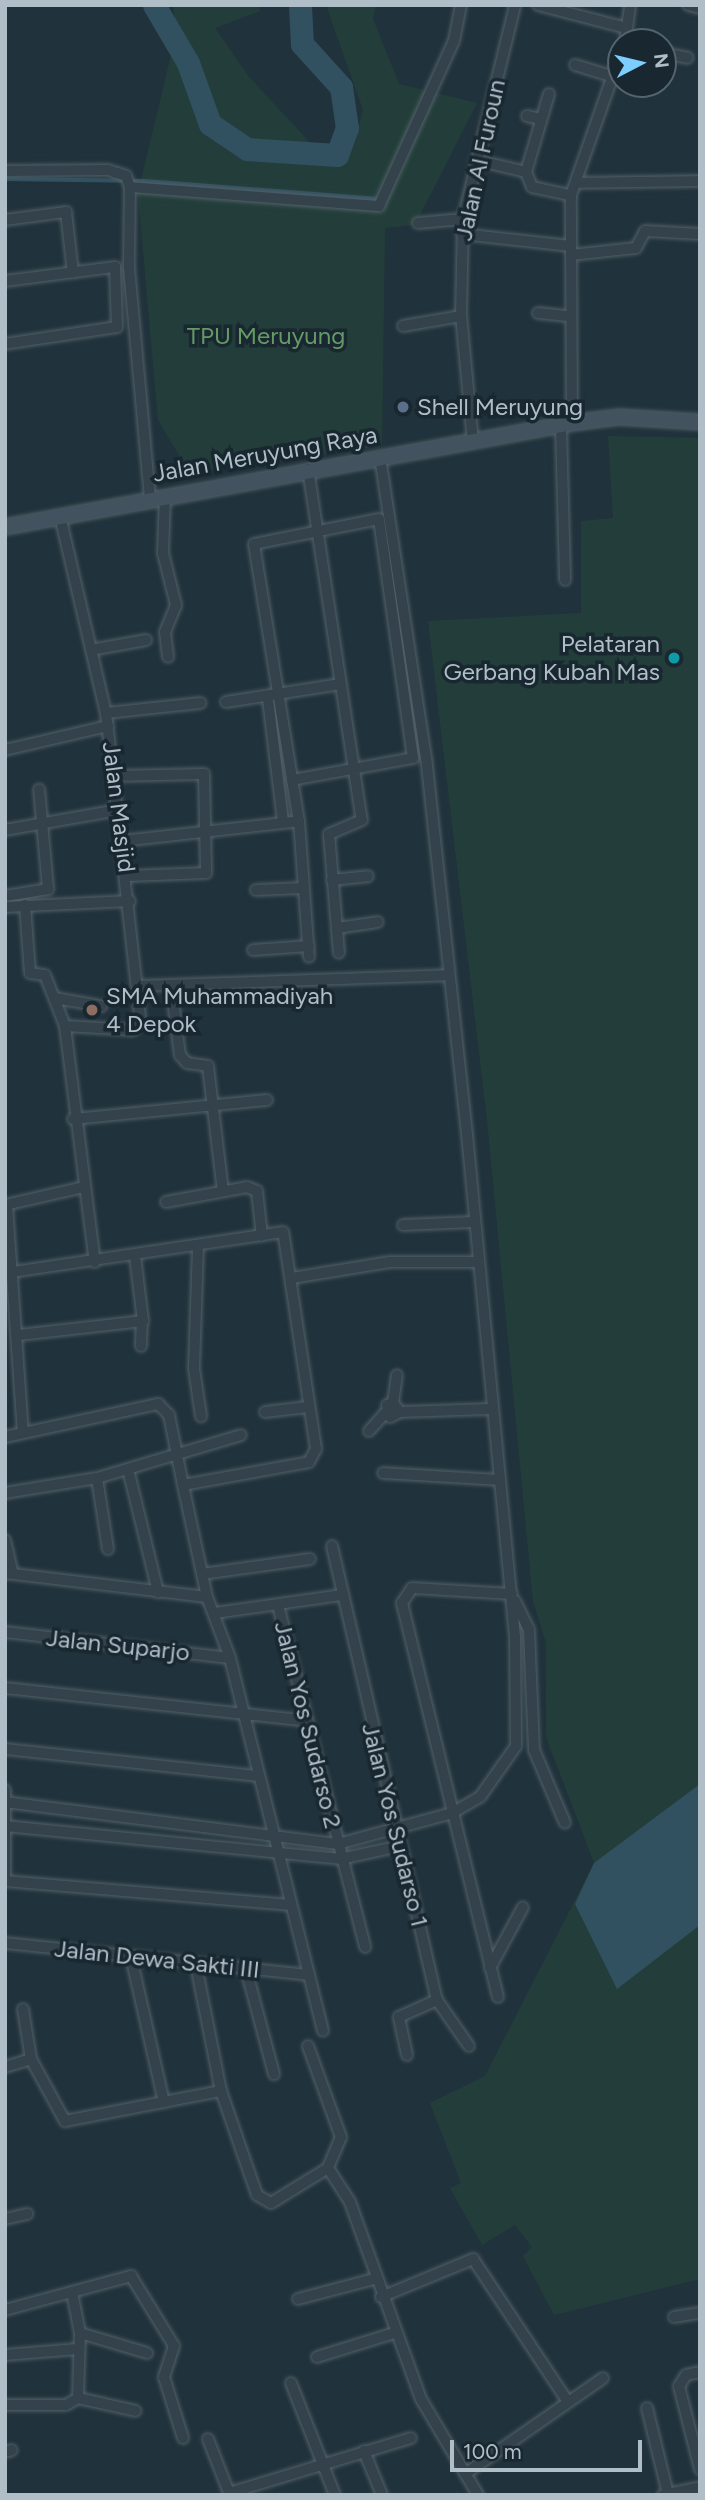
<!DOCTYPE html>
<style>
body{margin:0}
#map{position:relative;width:705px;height:2500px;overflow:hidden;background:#20323b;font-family:Figtree,sans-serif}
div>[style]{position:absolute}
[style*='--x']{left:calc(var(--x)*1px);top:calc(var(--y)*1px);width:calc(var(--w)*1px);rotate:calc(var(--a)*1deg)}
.green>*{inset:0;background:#233e3a}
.water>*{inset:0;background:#315161}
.stream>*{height:3.5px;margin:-1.75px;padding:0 1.75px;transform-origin:1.75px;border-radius:1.75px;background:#315161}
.river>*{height:23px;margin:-11.5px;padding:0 11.5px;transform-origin:11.5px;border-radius:11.5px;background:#315161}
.roads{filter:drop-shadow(0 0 2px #526169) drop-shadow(0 0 2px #526169)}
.minor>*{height:10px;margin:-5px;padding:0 5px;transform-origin:5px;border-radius:5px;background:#34434b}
.secondary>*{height:14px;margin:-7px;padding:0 7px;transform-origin:7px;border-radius:7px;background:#42535f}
.dots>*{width:19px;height:19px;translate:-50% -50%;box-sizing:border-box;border:4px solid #192830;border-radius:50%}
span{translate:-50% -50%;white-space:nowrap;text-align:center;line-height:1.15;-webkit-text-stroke:7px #192830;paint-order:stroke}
.street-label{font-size:24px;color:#afbec7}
.park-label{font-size:24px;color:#659a65}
.poi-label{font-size:24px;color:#afbec7}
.left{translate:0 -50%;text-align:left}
.right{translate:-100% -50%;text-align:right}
.frame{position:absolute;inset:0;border:7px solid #afbec7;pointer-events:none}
.north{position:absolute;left:607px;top:28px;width:70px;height:70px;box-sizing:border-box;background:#192830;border:2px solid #55646c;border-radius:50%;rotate:83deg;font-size:19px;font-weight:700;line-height:28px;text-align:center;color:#afbec7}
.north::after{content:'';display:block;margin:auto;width:24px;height:32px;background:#7dcdfe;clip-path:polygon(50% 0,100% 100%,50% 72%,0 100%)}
.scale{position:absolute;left:450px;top:2440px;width:192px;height:32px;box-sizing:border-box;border:4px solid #afbec7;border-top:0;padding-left:9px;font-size:21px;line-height:24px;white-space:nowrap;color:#afbec7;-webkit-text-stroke:5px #192830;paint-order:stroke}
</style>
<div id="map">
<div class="green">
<i style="clip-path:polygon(173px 5px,259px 5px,260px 11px,215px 28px,249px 77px,316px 149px,354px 145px,363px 110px,326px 5px,376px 5px,373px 19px,399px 84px,477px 103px,415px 225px,385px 228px,382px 446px,214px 470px,185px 465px,158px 420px,138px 193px,176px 34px)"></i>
<i style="clip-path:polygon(608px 436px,700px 438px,700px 2279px,554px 2315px,523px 2256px,532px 2247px,515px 2225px,482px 2245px,450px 2188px,461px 2183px,430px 2103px,485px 2076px,594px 1863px,546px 1737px,546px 1643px,533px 1601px,487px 1120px,428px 621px,581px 613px,581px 521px,613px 518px)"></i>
</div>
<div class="water">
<i style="clip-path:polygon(700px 1784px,700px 1925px,617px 1989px,575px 1904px,594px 1863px)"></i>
</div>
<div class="stream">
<i style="--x:5;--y:179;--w:141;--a:0.8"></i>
<i style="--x:146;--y:181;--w:235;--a:4.4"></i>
</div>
<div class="river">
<i style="--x:154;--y:5;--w:67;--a:59.6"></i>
<i style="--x:188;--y:63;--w:65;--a:70.2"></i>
<i style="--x:210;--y:124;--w:45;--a:34"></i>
<i style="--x:247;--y:149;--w:90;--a:3.8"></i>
<i style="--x:337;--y:155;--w:29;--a:-70"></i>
<i style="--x:347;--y:128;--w:41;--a:-98.3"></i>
<i style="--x:341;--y:87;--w:58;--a:-132.2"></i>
<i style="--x:302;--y:44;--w:39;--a:-93"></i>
</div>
<div class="roads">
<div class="minor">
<i style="--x:538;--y:5;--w:92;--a:14.5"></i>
<i style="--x:688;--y:5;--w:12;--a:14"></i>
<i style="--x:625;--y:42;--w:37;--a:-82"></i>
<i style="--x:663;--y:53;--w:25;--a:11"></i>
<i style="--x:575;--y:65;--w:38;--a:17"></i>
<i style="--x:549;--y:94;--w:81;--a:106.4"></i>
<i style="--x:526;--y:172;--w:16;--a:68"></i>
<i style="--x:532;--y:187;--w:40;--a:12"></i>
<i style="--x:527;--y:116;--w:14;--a:12"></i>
<i style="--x:476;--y:160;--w:51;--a:13.5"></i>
<i style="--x:5;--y:171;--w:103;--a:-0.6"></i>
<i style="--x:108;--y:170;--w:19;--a:18"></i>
<i style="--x:126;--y:176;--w:12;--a:70"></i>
<i style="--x:576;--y:183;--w:123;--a:-0.9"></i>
<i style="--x:5;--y:220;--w:62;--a:-7.5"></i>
<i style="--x:66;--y:212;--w:61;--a:83.5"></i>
<i style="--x:418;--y:223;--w:45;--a:-5.1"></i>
<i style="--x:462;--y:234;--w:109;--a:6.3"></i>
<i style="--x:571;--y:255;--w:65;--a:-6.1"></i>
<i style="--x:636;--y:248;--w:19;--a:-62"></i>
<i style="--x:645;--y:231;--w:55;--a:3.1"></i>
<i style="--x:5;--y:281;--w:111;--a:-7.3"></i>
<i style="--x:115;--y:267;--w:60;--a:88.1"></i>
<i style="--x:117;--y:327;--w:113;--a:171.4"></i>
<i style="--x:538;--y:313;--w:30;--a:6"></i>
<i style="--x:403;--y:326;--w:59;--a:-9.8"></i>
<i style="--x:572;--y:423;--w:228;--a:-90.3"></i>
<i style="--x:571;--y:195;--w:151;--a:-70.7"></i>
<i style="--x:561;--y:425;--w:155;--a:88.5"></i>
<i style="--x:473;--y:442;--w:127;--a:-95.4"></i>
<i style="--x:461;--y:316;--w:97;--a:-88.8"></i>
<i style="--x:463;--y:219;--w:220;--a:-76.3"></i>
<i style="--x:308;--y:469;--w:355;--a:81.3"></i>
<i style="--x:362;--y:820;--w:36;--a:157"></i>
<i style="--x:329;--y:834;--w:119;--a:85.2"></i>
<i style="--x:165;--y:496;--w:57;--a:92"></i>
<i style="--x:163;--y:553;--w:54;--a:76"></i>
<i style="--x:176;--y:605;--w:29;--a:112"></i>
<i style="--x:165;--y:632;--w:25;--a:83"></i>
<i style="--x:150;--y:498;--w:234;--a:-95.2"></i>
<i style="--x:129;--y:265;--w:78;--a:-89.3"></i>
<i style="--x:130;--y:187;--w:250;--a:4.4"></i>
<i style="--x:379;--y:206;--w:181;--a:-65.6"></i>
<i style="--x:454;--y:41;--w:37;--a:-79"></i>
<i style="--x:60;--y:516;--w:202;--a:76.9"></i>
<i style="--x:106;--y:713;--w:312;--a:83.6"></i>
<i style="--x:141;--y:1023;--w:11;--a:139"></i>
<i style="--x:133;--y:1030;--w:68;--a:-176.6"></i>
<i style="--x:96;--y:649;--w:51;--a:-10.2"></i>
<i style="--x:268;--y:699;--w:124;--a:83"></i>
<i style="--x:226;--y:702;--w:116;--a:-8.9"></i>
<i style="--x:106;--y:713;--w:95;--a:-6.1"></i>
<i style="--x:5;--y:750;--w:106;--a:-13.1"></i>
<i style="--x:114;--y:776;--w:90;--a:-1.3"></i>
<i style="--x:204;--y:774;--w:99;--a:88.8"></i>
<i style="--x:206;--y:873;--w:78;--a:177.8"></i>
<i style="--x:292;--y:780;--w:123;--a:-10.3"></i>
<i style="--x:413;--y:758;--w:241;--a:-98.1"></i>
<i style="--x:379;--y:519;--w:127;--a:168.7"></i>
<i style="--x:254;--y:544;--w:281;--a:80.8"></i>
<i style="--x:299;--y:821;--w:136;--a:85.8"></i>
<i style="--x:5;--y:830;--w:115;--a:-10"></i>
<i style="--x:122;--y:841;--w:178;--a:-6.4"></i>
<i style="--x:332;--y:880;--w:36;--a:-6"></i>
<i style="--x:256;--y:890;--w:47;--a:-2.4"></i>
<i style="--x:5;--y:896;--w:44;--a:-9.2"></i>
<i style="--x:48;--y:889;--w:100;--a:-95.1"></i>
<i style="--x:25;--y:905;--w:68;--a:85.8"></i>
<i style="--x:30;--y:973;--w:15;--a:8"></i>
<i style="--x:45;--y:975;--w:55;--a:68.6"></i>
<i style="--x:65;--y:1026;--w:238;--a:82.8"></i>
<i style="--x:5;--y:907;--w:125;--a:-2.7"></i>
<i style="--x:337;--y:928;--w:41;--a:-8.3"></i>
<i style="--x:253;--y:950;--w:56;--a:-4.1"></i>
<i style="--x:171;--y:985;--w:71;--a:82.7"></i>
<i style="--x:180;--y:1055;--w:11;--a:49"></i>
<i style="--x:187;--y:1063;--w:21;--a:8"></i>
<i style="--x:208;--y:1066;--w:126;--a:83.2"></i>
<i style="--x:139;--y:986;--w:308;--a:-2"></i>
<i style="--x:55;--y:998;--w:47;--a:9.9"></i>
<i style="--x:73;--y:1119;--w:195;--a:-5.6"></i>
<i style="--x:166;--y:1202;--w:82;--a:-10.5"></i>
<i style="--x:247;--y:1187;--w:11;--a:22"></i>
<i style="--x:257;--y:1191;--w:45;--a:83.7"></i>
<i style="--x:5;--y:1205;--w:81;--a:-12.8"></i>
<i style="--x:7;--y:1205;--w:227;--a:86"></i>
<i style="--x:403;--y:1225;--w:70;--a:-2.5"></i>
<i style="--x:198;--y:1247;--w:122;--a:91.9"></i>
<i style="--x:194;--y:1369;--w:48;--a:81.5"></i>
<i style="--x:292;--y:1278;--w:99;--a:-9.3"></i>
<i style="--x:390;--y:1262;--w:86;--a:0"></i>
<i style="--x:19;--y:1335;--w:125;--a:-6.4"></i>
<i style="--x:143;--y:1321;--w:65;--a:-97"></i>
<i style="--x:141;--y:1346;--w:24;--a:-88"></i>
<i style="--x:393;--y:1403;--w:11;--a:52"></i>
<i style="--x:400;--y:1412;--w:11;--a:153"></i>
<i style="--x:390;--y:1417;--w:12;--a:-104"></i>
<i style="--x:387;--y:1405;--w:6;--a:-18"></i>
<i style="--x:393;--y:1403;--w:28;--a:-82"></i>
<i style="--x:265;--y:1412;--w:43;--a:-6.6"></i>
<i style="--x:400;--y:1412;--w:90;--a:-1.9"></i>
<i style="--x:369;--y:1431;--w:25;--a:-48"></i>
<i style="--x:5;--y:1437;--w:157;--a:-12.2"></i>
<i style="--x:158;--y:1404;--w:16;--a:45"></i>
<i style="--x:169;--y:1415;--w:71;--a:78.7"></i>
<i style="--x:128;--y:1469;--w:127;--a:76.3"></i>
<i style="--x:383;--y:1473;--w:117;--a:3.4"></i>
<i style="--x:97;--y:1478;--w:72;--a:81.2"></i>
<i style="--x:5;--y:1493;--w:93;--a:-9.3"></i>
<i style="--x:97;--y:1478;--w:150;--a:-16.6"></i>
<i style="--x:5;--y:1540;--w:35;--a:77"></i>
<i style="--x:332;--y:1546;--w:466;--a:77"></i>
<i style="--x:437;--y:2000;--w:56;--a:55.2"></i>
<i style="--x:5;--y:1573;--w:203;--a:6.8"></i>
<i style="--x:207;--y:1597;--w:115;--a:-102.1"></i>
<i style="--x:183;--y:1485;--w:128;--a:-10.3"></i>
<i style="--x:309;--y:1462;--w:15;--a:-62"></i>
<i style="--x:316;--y:1449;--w:219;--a:-98.6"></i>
<i style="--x:283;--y:1232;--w:273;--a:171.6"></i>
<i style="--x:202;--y:1574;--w:109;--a:-7.9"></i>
<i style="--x:207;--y:1597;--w:65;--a:69.3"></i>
<i style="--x:230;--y:1658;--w:384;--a:76"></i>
<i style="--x:515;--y:1601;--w:32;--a:64"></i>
<i style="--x:529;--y:1630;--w:120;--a:87.6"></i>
<i style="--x:534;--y:1750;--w:79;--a:67"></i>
<i style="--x:278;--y:1605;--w:353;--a:75.7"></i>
<i style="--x:215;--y:1613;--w:127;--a:-8.1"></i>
<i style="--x:5;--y:1632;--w:226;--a:6.6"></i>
<i style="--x:5;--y:1688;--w:304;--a:6.2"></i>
<i style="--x:5;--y:1749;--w:253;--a:6.1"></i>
<i style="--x:5;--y:1790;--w:90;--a:90"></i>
<i style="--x:5;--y:1802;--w:336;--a:7.2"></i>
<i style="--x:338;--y:1844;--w:118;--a:-15.2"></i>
<i style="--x:452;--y:1813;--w:32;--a:-30"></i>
<i style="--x:480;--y:1797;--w:62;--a:-54.8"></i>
<i style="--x:516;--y:1746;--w:109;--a:-90.5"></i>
<i style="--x:515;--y:1637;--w:505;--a:-95.45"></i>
<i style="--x:467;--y:1134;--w:378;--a:-96.2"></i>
<i style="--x:426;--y:758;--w:305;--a:-98.7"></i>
<i style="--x:5;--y:1826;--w:337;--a:5.6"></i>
<i style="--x:340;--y:1859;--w:61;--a:-12.2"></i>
<i style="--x:5;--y:1881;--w:284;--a:4.8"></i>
<i style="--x:5;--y:1943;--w:305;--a:6"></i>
<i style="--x:131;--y:1957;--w:149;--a:77.2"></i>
<i style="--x:196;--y:1965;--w:128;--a:78.8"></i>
<i style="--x:221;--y:2091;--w:110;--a:70.9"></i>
<i style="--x:257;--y:2195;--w:16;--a:30"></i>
<i style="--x:271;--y:2203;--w:67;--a:-31.6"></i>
<i style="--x:328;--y:2168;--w:40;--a:57.1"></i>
<i style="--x:350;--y:2202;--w:209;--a:70.2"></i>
<i style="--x:421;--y:2399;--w:112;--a:59.3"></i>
<i style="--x:490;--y:1968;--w:69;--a:-61.6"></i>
<i style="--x:246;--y:1969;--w:109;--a:75.1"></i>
<i style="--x:498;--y:1997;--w:406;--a:-103.7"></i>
<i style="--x:402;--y:1603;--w:18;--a:-56"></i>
<i style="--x:412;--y:1588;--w:100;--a:3.4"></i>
<i style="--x:23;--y:2009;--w:51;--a:80.9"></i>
<i style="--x:308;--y:2046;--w:97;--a:70.1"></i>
<i style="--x:341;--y:2137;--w:34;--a:113"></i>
<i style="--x:407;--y:2055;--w:39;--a:-102"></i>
<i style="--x:399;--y:2017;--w:42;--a:-24.1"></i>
<i style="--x:5;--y:2067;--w:27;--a:-17"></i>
<i style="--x:31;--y:2059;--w:71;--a:61.3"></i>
<i style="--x:65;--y:2121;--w:159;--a:-10.9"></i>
<i style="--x:5;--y:2219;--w:23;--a:-13"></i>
<i style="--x:72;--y:2292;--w:42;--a:79"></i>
<i style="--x:80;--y:2333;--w:70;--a:16.6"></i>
<i style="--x:381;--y:2297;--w:100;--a:-22.4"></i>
<i style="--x:473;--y:2259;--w:168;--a:56.4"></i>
<i style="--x:298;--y:2299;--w:79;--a:-14.7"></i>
<i style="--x:5;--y:2310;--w:131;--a:-15.1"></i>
<i style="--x:131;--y:2276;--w:82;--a:58.4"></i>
<i style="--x:174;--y:2346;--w:33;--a:108"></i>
<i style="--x:164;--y:2377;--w:64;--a:72.7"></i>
<i style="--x:674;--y:2317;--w:26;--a:-9"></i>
<i style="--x:80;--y:2333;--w:65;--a:91.8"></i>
<i style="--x:78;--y:2398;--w:59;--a:12.6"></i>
<i style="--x:5;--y:2355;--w:73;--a:-4.7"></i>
<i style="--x:317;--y:2357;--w:81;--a:-17.3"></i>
<i style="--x:700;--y:2372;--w:14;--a:168"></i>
<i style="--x:686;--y:2375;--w:13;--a:122"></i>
<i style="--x:679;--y:2386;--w:86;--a:75.8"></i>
<i style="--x:291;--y:2383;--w:120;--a:68.6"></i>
<i style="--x:5;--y:2405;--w:61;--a:0"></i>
<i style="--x:66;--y:2405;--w:14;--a:-30"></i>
<i style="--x:647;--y:2408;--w:89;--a:76.3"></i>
<i style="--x:208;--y:2439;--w:58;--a:68.7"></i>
<i style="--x:229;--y:2493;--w:190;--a:-16.8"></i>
<i style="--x:364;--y:2451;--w:48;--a:67.8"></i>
<i style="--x:5;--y:2452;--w:7;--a:-16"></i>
<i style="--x:465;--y:2474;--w:168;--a:-34.8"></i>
<i style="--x:663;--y:2495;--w:38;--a:-12"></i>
</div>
<div class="secondary">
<i style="--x:5;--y:527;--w:576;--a:-10.39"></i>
<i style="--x:572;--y:423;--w:47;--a:-7.3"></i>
<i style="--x:619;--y:417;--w:81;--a:3.5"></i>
</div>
</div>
<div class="dots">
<i style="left:403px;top:407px;background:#5c6f8a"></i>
<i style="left:674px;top:658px;background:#0f9aa8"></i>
<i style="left:92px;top:1010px;background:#8d6e63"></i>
</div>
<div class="street-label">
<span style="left:480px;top:160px;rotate:-78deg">Jalan Al Furoun</span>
<span style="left:265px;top:454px;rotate:-10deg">Jalan Meruyung Raya</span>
<span style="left:119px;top:807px;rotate:83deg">Jalan Masjid</span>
<span style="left:118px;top:1645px;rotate:6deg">Jalan Suparjo</span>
<span style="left:308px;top:1725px;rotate:76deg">Jalan Yos Sudarso 2</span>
<span style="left:395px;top:1825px;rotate:76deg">Jalan Yos Sudarso 1</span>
<span style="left:157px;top:1959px;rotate:6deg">Jalan Dewa Sakti III</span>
</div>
<div class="park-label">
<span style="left:266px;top:336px">TPU Meruyung</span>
</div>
<div class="poi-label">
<span class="left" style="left:417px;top:407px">Shell Meruyung</span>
<span class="right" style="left:660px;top:658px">Pelataran<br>Gerbang Kubah Mas</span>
<span class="left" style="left:106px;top:1010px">SMA Muhammadiyah<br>4 Depok</span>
</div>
<div class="frame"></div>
<div class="north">N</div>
<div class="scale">100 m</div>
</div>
